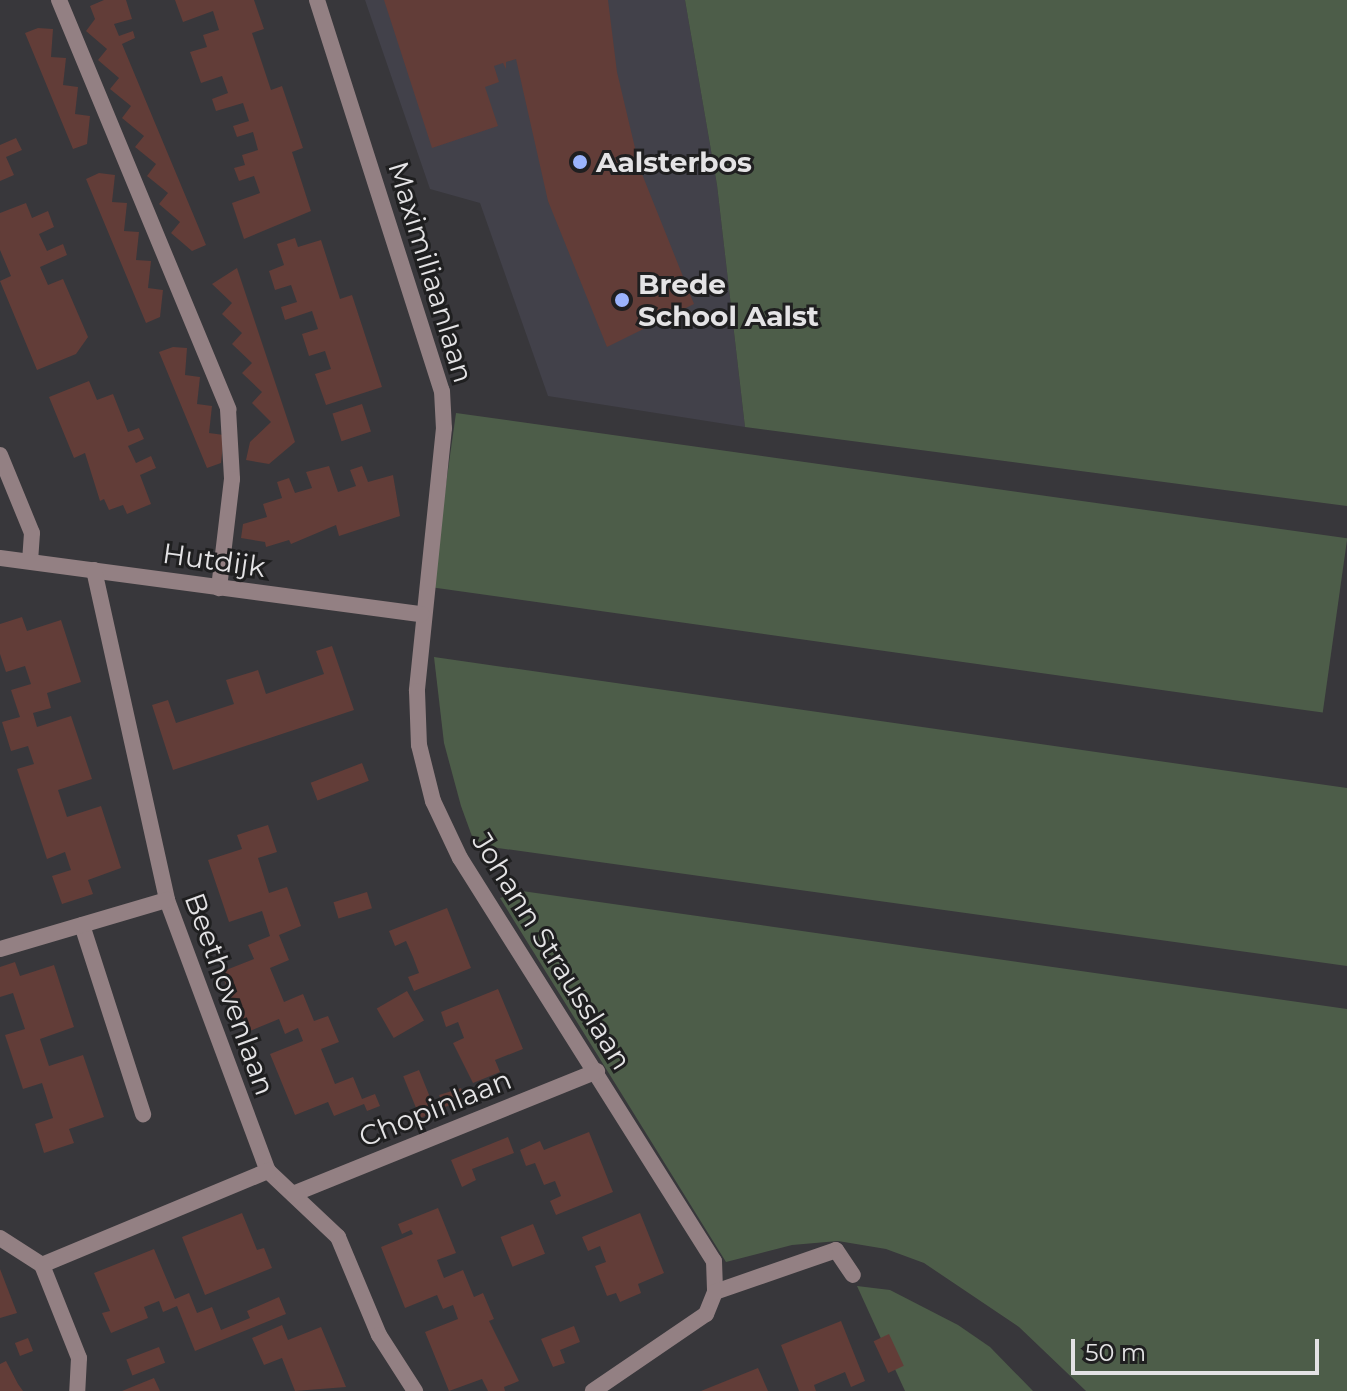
<!DOCTYPE html>
<style>
body{margin:0}
#map{position:relative;width:1347px;height:1391px;overflow:hidden;background:#38373b;font-family:Montserrat,sans-serif}
div>[style]{position:absolute}
[style*='--x']{left:calc(var(--x)*1px);top:calc(var(--y)*1px);width:calc(var(--w)*1px);rotate:calc(var(--a)*1deg)}
.built>*{inset:0;background:#42414a}
.green>*{inset:0;background:#4d5d49;transform-origin:0 0}
.building>*{inset:0;background:#623d38;transform-origin:0 0}
.lane>*{height:16px;margin:-8px;padding:0 8px;transform-origin:8px;border-radius:8px;background:#938083}
.street>*{height:16px;margin:-8px;padding:0 8px;transform-origin:8px;border-radius:8px;background:#938083}
.dots>*{width:22px;height:22px;translate:-50% -50%;box-sizing:border-box;border:4px solid #1f1f20;border-radius:50%}
span{translate:-50% -50%;white-space:nowrap;text-align:center;line-height:1.15;-webkit-text-stroke:6px #1f1f20;paint-order:stroke}
.poi-label{font-size:28px;color:#e4e3e5;font-weight:700}
.left{translate:0 -50%;text-align:left}
.street-label{font-size:28px;color:#e4e3e5}
.scale{position:absolute;left:1071px;top:1339px;width:248px;height:36px;box-sizing:border-box;border:4px solid #e4e3e5;border-top:0;padding-left:10px;font-size:24px;line-height:28px;white-space:nowrap;color:#e4e3e5;-webkit-text-stroke:6px #1f1f20;paint-order:stroke}
</style>
<div id="map">
<div class="built">
<i style="clip-path:polygon(365px 0,685px 0,717px 185px,745px 427px,548px 396px,480px 203px,430px 189px)"></i>
</div>
<div class="green">
<i style="clip-path:polygon(685px 0,1347px 0,1347px 506px,745px 427px,717px 185px)"></i>
<i style="left:456px;top:413px;width:900px;height:176px;rotate:8deg"></i>
<i style="clip-path:polygon(434px 657px,1347px 788px,1347px 966px,491px 847px,473px 839px,461px 806px,444px 743px)"></i>
<i style="clip-path:polygon(522px 891px,1347px 1009px,1347px 1391px,1086px 1391px,1019px 1327px,924px 1263px,886px 1249px,838px 1241px,792px 1245px,726px 1262px,500px 898px)"></i>
<i style="clip-path:polygon(857px 1286px,890px 1290px,958px 1325px,990px 1347px,1033px 1391px,905px 1391px)"></i>
</div>
<div class="building">
<i style="clip-path:polygon(104px 0,126px 0,132px 19px,114px 24px,119px 36px,133px 31px,135px 38px,122px 44px,206px 245px,192px 251px,171px 233px,180px 222px,159px 204px,168px 193px,147px 176px,156px 164px,135px 147px,144px 136px,122px 118px,131px 106px,110px 89px,119px 78px,98px 60px,107px 49px,86px 31px,95px 19px,90px 6px)"></i>
<i style="clip-path:polygon(175px 0,254px 0,264px 29px,252px 33px,271px 90px,282px 86px,303px 148px,292px 152px,311px 211px,244px 239px,232px 203px,260px 193px,254px 176px,239px 181px,234px 168px,245px 165px,242px 155px,258px 150px,253px 132px,237px 137px,233px 126px,249px 121px,243px 103px,216px 111px,212px 99px,228px 93px,222px 76px,201px 83px,190px 52px,207px 47px,203px 35px,219px 30px,213px 11px,183px 22px)"></i>
<i style="clip-path:polygon(384px 0,608px 0,617px 72px,640px 169px,694px 304px,607px 347px,548px 201px,516px 59px,506px 62px,506px 69px,503px 63px,494px 66px,499px 82px,485px 87px,498px 126px,432px 148px)"></i>
<i style="clip-path:polygon(38px 28px,53px 29px,51px 57px,66px 58px,63px 85px,78px 87px,75px 114px,90px 116px,87px 144px,73px 149px,25px 33px)"></i>
<i style="clip-path:polygon(16px 138px,22px 150px,6px 157px,14px 175px,0 181px,0 145px)"></i>
<i style="clip-path:polygon(99px 173px,115px 175px,112px 202px,127px 203px,124px 231px,139px 232px,136px 260px,151px 261px,148px 288px,163px 290px,160px 317px,146px 323px,86px 179px)"></i>
<i style="clip-path:polygon(26px 203px,32px 218px,48px 211px,54px 227px,39px 234px,47px 251px,63px 244px,67px 255px,40px 267px,48px 285px,63px 279px,88px 337px,76px 354px,37px 370px,0 281px,11px 276px,0 250px,0 213px)"></i>
<i style="clip-path:polygon(295px 238px,298px 247px,321px 240px,340px 299px,352px 295px,382px 387px,326px 405px,315px 374px,331px 369px,325px 351px,309px 356px,302px 334px,318px 329px,312px 311px,285px 320px,281px 307px,297px 302px,291px 285px,275px 290px,269px 271px,284px 265px,277px 244px)"></i>
<i style="clip-path:polygon(237px 268px,295px 442px,269px 464px,246px 460px,250px 442px,271px 422px,252px 403px,262px 392px,242px 373px,252px 363px,232px 344px,242px 333px,222px 314px,232px 303px,212px 284px)"></i>
<i style="clip-path:polygon(173px 347px,187px 348px,185px 375px,200px 377px,197px 404px,212px 406px,209px 433px,224px 435px,221px 463px,207px 468px,159px 352px)"></i>
<i style="clip-path:polygon(89px 381px,97px 400px,113px 394px,128px 432px,139px 428px,144px 439px,128px 446px,136px 463px,151px 456px,156px 468px,140px 475px,151px 504px,127px 514px,123px 505px,109px 510px,104px 499px,100px 501px,85px 453px,74px 458px,49px 397px)"></i>
<i style="left:362px;top:404px;width:29px;height:31px;rotate:72deg"></i>
<i style="clip-path:polygon(329px 466px,338px 492px,356px 486px,350px 470px,362px 466px,368px 482px,393px 475px,400px 516px,339px 536px,336px 525px,291px 544px,289px 540px,266px 547px,265px 542px,241px 538px,243px 524px,267px 517px,263px 504px,282px 498px,277px 482px,289px 478px,295px 493px,312px 488px,306px 472px)"></i>
<i style="clip-path:polygon(22px 617px,27px 631px,61px 620px,81px 682px,47px 693px,51px 708px,33px 713px,37px 727px,71px 716px,92px 779px,58px 790px,67px 817px,101px 806px,121px 868px,88px 880px,93px 894px,62px 904px,52px 876px,71px 870px,65px 852px,47px 859px,17px 769px,34px 764px,28px 746px,11px 751px,2px 722px,20px 717px,11px 690px,31px 684px,25px 666px,6px 672px,0 654px,0 624px)"></i>
<i style="clip-path:polygon(332px 646px,354px 710px,173px 770px,152px 705px,168px 700px,176px 723px,234px 704px,226px 680px,258px 670px,266px 694px,324px 674px,316px 651px)"></i>
<i style="left:362px;top:763px;width:19px;height:55px;rotate:69deg"></i>
<i style="clip-path:polygon(268px 825px,277px 852px,258px 858px,269px 893px,287px 887px,301px 926px,279px 935px,289px 960px,270px 968px,284px 1002px,303px 994px,314px 1021px,328px 1016px,339px 1042px,321px 1049px,335px 1084px,353px 1077px,362px 1099px,375px 1094px,380px 1106px,367px 1111px,364px 1104px,334px 1116px,328px 1102px,295px 1115px,270px 1054px,303px 1041px,298px 1028px,285px 1034px,279px 1019px,245px 1033px,221px 972px,254px 959px,248px 945px,270px 936px,262px 911px,229px 922px,208px 860px,242px 849px,237px 835px)"></i>
<i style="left:367px;top:892px;width:17px;height:35px;rotate:73deg"></i>
<i style="clip-path:polygon(447px 908px,471px 968px,414px 991px,408px 977px,419px 973px,413px 957px,406px 941px,395px 946px,389px 931px)"></i>
<i style="clip-path:polygon(15px 962px,20px 976px,54px 965px,74px 1027px,40px 1039px,49px 1066px,83px 1055px,104px 1117px,69px 1129px,74px 1143px,44px 1153px,35px 1124px,53px 1118px,42px 1083px,23px 1089px,5px 1035px,25px 1029px,13px 993px,0 997px,0 967px)"></i>
<i style="clip-path:polygon(498px 989px,523px 1049px,495px 1060px,500px 1072px,473px 1083px,453px 1043px,464px 1038px,458px 1022px,446px 1027px,441px 1012px)"></i>
<i style="left:407px;top:991px;width:34px;height:35px;rotate:60deg"></i>
<i style="left:419px;top:1070px;width:45px;height:17px;rotate:68deg"></i>
<i style="left:461px;top:1088px;width:13px;height:23px;rotate:72deg"></i>
<i style="clip-path:polygon(589px 1132px,613px 1192px,556px 1215px,550px 1201px,561px 1196px,555px 1181px,544px 1185px,535px 1163px,526px 1166px,520px 1150px,540px 1141px,544px 1150px)"></i>
<i style="clip-path:polygon(508px 1137px,514px 1153px,472px 1169px,476px 1180px,462px 1187px,451px 1160px)"></i>
<i style="clip-path:polygon(438px 1208px,456px 1253px,437px 1260px,444px 1278px,463px 1270px,474px 1297px,483px 1293px,494px 1319px,489px 1321px,519px 1381px,504px 1387px,505px 1391px,488px 1391px,482px 1379px,449px 1391px,425px 1332px,458px 1319px,453px 1305px,443px 1309px,437px 1295px,405px 1308px,381px 1247px,413px 1234px,411px 1230px,402px 1234px,398px 1224px)"></i>
<i style="clip-path:polygon(242px 1213px,257px 1250px,264px 1248px,272px 1268px,205px 1295px,182px 1237px)"></i>
<i style="clip-path:polygon(640px 1213px,664px 1273px,638px 1284px,641px 1293px,620px 1302px,616px 1293px,607px 1296px,595px 1266px,606px 1262px,600px 1246px,588px 1251px,582px 1237px)"></i>
<i style="left:533px;top:1224px;width:32px;height:35px;rotate:68deg"></i>
<i style="clip-path:polygon(154px 1249px,175px 1299px,189px 1293px,197px 1313px,212px 1307px,221px 1330px,250px 1318px,247px 1311px,279px 1297px,286px 1314px,195px 1351px,177px 1306px,163px 1312px,159px 1301px,144px 1307px,148px 1318px,111px 1333px,102px 1313px,110px 1311px,94px 1273px)"></i>
<i style="clip-path:polygon(0 1269px,17px 1313px,0 1318px)"></i>
<i style="clip-path:polygon(841px 1321px,865px 1381px,851px 1387px,845px 1372px,814px 1385px,816px 1391px,799px 1391px,781px 1345px)"></i>
<i style="clip-path:polygon(282px 1325px,288px 1340px,321px 1327px,346px 1387px,295px 1391px,282px 1358px,264px 1365px,252px 1338px)"></i>
<i style="clip-path:polygon(574px 1326px,580px 1342px,560px 1350px,565px 1363px,553px 1367px,541px 1339px)"></i>
<i style="left:889px;top:1334px;width:35px;height:17px;rotate:65deg"></i>
<i style="left:28px;top:1338px;width:14px;height:14px;rotate:69deg"></i>
<i style="left:159px;top:1347px;width:17px;height:35px;rotate:69deg"></i>
<i style="clip-path:polygon(6px 1361px,18px 1384px,23px 1391px,0 1391px,0 1364px)"></i>
<i style="clip-path:polygon(758px 1368px,768px 1391px,701px 1391px)"></i>
<i style="clip-path:polygon(154px 1378px,160px 1391px,122px 1391px)"></i>
</div>
<div class="lane">
<i style="--x:59;--y:0;--w:443;--a:67.5"></i>
<i style="--x:228;--y:409;--w:70;--a:86.7"></i>
<i style="--x:232;--y:479;--w:110;--a:96.8"></i>
</div>
<div class="street">
<i style="--x:317;--y:0;--w:410;--a:72.3"></i>
<i style="--x:442;--y:391;--w:37;--a:87"></i>
<i style="--x:444;--y:428;--w:264;--a:95.9"></i>
<i style="--x:417;--y:691;--w:54;--a:87.9"></i>
<i style="--x:419;--y:745;--w:58;--a:76"></i>
<i style="--x:433;--y:801;--w:63;--a:64.7"></i>
<i style="--x:460;--y:858;--w:476;--a:57.8"></i>
<i style="--x:714;--y:1261;--w:31;--a:88"></i>
<i style="--x:715;--y:1292;--w:24;--a:112"></i>
<i style="--x:706;--y:1314;--w:137;--a:145.7"></i>
<i style="--x:0;--y:455;--w:84;--a:67.7"></i>
<i style="--x:32;--y:533;--w:28;--a:94"></i>
<i style="--x:0;--y:558;--w:425;--a:7.6"></i>
<i style="--x:94;--y:570;--w:338;--a:77.5"></i>
<i style="--x:167;--y:900;--w:289;--a:69.6"></i>
<i style="--x:268;--y:1171;--w:96;--a:43.3"></i>
<i style="--x:338;--y:1237;--w:106;--a:67.3"></i>
<i style="--x:379;--y:1335;--w:67;--a:57.3"></i>
<i style="--x:82;--y:925;--w:199;--a:72.1"></i>
<i style="--x:0;--y:949;--w:174;--a:-16.4"></i>
<i style="--x:293;--y:1194;--w:328;--a:-22"></i>
<i style="--x:0;--y:1238;--w:50;--a:32.7"></i>
<i style="--x:42;--y:1265;--w:245;--a:-22.6"></i>
<i style="--x:42;--y:1265;--w:100;--a:68.3"></i>
<i style="--x:79;--y:1358;--w:33;--a:93"></i>
<i style="--x:715;--y:1292;--w:128;--a:-19.1"></i>
<i style="--x:836;--y:1250;--w:30;--a:56"></i>
</div>
<div class="dots">
<i style="left:580px;top:162px;background:#9bb4fd"></i>
<i style="left:622px;top:300px;background:#9bb4fd"></i>
</div>
<div class="poi-label">
<span class="left" style="left:596px;top:162px">Aalsterbos</span>
<span class="left" style="left:638px;top:300px">Brede<br>School Aalst</span>
</div>
<div class="street-label">
<span style="left:431px;top:272px;rotate:73deg">Maximiliaanlaan</span>
<span style="left:214px;top:560px;rotate:8deg">Hutdijk</span>
<span style="left:552px;top:951px;rotate:58deg">Johann Strausslaan</span>
<span style="left:230px;top:994px;rotate:70deg">Beethovenlaan</span>
<span style="left:435px;top:1108px;rotate:-22deg">Chopinlaan</span>
</div>
<div class="scale">50 m</div>
</div>
